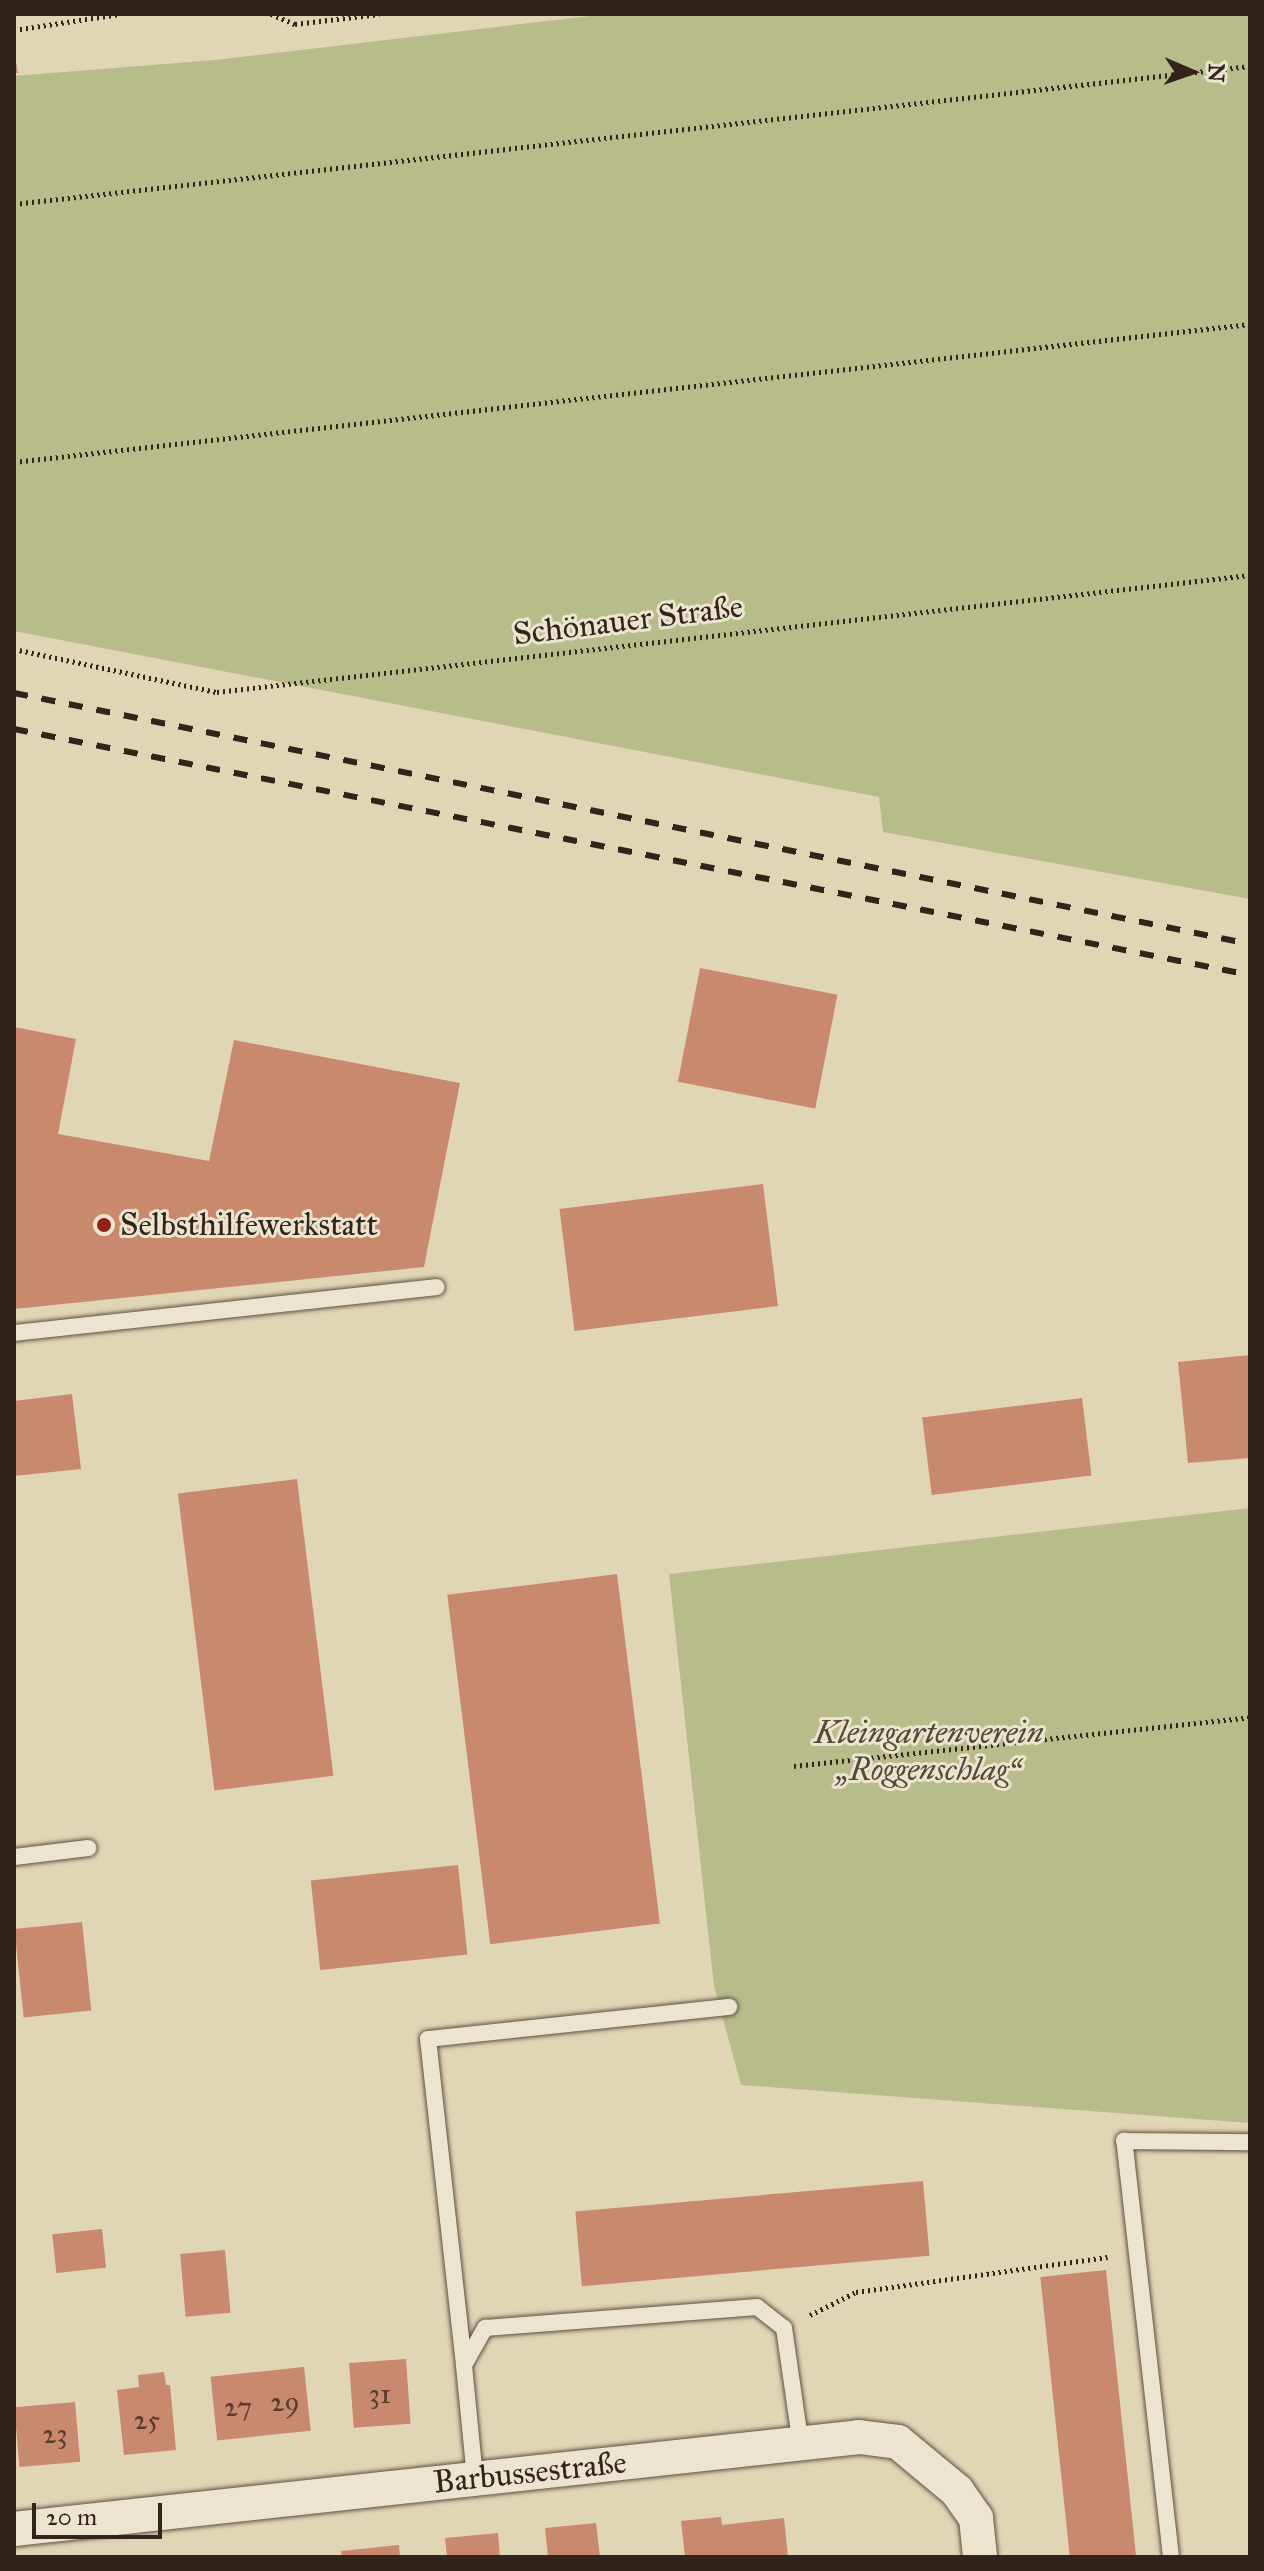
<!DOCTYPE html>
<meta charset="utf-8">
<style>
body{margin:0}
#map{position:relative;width:1264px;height:2571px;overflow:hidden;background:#e0d5b5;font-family:"IM FELL Great Primer",serif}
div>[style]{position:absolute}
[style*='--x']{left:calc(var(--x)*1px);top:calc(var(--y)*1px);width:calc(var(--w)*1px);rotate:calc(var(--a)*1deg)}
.green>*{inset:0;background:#b7bc8a}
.building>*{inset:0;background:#c9896e;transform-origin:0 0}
.path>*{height:5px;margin-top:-2.5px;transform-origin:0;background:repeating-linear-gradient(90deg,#33241b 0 2px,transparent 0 6px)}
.roads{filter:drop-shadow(0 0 2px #5e5042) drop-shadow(0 0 2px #5e5042)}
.lane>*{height:16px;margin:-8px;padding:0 8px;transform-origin:8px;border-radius:8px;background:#ebe4cf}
.street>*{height:34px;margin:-17px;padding:0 17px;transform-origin:17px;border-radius:17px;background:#ebe4cf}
.rail>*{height:6px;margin-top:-3px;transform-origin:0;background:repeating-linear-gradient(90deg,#33241b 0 14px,transparent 0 28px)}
.dots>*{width:22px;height:22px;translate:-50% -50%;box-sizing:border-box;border:4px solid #ebe4cf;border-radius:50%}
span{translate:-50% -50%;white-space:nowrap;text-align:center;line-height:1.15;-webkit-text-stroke:6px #ebe4cf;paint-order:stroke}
.number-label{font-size:28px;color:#583d30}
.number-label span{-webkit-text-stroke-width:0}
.street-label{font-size:32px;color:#33241b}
.poi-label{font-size:32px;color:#33241b}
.left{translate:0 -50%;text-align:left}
.park-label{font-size:32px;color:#544a37;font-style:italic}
.frame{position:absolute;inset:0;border:16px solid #33241b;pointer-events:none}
.north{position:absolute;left:1152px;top:32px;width:80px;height:80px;-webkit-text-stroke:6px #ebe4cf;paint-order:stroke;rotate:92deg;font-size:22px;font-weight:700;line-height:32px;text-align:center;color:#33241b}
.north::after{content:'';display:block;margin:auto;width:28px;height:36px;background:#33241b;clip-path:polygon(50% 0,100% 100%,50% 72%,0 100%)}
.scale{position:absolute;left:32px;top:2503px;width:130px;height:36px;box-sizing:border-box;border:4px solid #33241b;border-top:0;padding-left:10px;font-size:24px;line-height:28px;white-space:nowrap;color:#33241b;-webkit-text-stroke:6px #ebe4cf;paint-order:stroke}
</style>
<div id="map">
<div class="green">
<i style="clip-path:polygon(607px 14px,1250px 14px,1250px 899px,883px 832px,879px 797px,14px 631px,14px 76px,215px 60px)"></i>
<i style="clip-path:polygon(1250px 1508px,1250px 2123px,741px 2085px,714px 1986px,669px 1574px)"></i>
</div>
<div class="building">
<i style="clip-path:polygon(14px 51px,18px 73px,14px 73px)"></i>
<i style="left:700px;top:968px;width:140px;height:116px;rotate:11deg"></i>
<i style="clip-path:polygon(14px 1027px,76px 1039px,58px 1134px,209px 1161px,234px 1040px,460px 1083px,424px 1267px,14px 1309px)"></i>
<i style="left:763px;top:1184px;width:123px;height:205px;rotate:83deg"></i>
<i style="clip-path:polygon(1250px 1355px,1250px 1458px,1188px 1463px,1178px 1362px)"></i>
<i style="clip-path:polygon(72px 1394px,81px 1469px,14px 1476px,14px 1401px)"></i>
<i style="left:1082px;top:1398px;width:78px;height:161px;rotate:83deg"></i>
<i style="left:297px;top:1479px;width:299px;height:120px;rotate:83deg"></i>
<i style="left:617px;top:1574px;width:352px;height:171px;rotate:83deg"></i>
<i style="left:458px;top:1865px;width:90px;height:148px;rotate:84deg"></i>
<i style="left:82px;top:1922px;width:89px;height:68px;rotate:84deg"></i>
<i style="left:923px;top:2181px;width:75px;height:349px;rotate:85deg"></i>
<i style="left:102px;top:2229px;width:39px;height:50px;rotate:84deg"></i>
<i style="left:225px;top:2250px;width:63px;height:45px;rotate:85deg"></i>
<i style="left:1106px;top:2270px;width:289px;height:66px;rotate:84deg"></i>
<i style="left:406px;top:2359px;width:65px;height:57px;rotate:86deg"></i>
<i style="left:304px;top:2367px;width:64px;height:94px;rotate:84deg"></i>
<i style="clip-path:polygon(164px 2372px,166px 2385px,170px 2385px,176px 2450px,124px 2455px,117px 2390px,139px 2387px,138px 2375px)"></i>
<i style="left:75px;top:2402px;width:60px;height:61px;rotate:85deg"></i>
<i style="clip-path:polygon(721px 2517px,722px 2525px,784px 2518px,788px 2557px,685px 2557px,681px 2521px)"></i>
<i style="clip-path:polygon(596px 2523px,600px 2557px,548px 2557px,545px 2528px)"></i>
<i style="clip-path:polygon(498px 2533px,500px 2557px,447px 2557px,445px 2538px)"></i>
<i style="clip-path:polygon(399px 2545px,400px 2557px,342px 2557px,341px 2551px)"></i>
</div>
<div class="path">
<i style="--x:271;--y:14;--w:26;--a:23"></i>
<i style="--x:295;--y:24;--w:85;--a:-6.8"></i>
<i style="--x:14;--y:30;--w:107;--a:-8.6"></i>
<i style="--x:14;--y:204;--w:1244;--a:-6.37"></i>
<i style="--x:14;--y:462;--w:1244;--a:-6.37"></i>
<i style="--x:14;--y:649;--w:208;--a:12"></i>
<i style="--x:217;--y:692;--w:1040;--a:-6.46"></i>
<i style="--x:794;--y:1766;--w:459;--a:-6.1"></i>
<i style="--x:810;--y:2315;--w:51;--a:-26.6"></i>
<i style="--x:856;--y:2292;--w:254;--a:-7.9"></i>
</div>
<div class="roads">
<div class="lane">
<i style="--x:14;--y:1333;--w:425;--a:-6.2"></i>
<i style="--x:14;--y:1857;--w:75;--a:-6.9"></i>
<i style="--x:464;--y:2365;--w:328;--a:-96.3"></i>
<i style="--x:428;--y:2039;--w:303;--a:-6.1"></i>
<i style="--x:475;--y:2478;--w:114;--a:-95.6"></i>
<i style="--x:464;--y:2365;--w:43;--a:-60.4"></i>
<i style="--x:485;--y:2328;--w:273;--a:-4.4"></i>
<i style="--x:757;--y:2307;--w:34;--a:38"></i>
<i style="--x:784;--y:2328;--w:119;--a:81.8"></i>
<i style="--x:1171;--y:2557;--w:419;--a:-96.4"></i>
<i style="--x:1124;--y:2141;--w:126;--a:0.5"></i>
</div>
<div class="street">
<i style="--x:14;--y:2529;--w:850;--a:-6.21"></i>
<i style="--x:859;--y:2437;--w:39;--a:7"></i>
<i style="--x:898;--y:2442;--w:77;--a:39.7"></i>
<i style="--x:957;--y:2491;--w:33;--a:55"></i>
<i style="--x:976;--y:2518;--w:39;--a:84"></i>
</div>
</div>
<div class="rail">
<i style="--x:14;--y:693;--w:1261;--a:11.48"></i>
<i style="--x:14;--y:729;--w:1260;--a:11.26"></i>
</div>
<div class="dots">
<i style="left:104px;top:1225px;background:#8f2418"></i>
</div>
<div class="number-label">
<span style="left:380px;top:2394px">31</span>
<span style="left:285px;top:2402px">29</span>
<span style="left:238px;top:2407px">27</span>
<span style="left:147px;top:2420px">25</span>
<span style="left:55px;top:2434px">23</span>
</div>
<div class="street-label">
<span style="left:628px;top:621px;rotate:-7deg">Schönauer Straße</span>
<span style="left:530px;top:2473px;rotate:-6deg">Barbussestraße</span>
</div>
<div class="poi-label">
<span class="left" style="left:120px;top:1225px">Selbsthilfewerkstatt</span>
</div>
<div class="park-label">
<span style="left:929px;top:1752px">Kleingartenverein<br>„Roggenschlag“</span>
</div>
<div class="frame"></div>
<div class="north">N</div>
<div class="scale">20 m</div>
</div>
